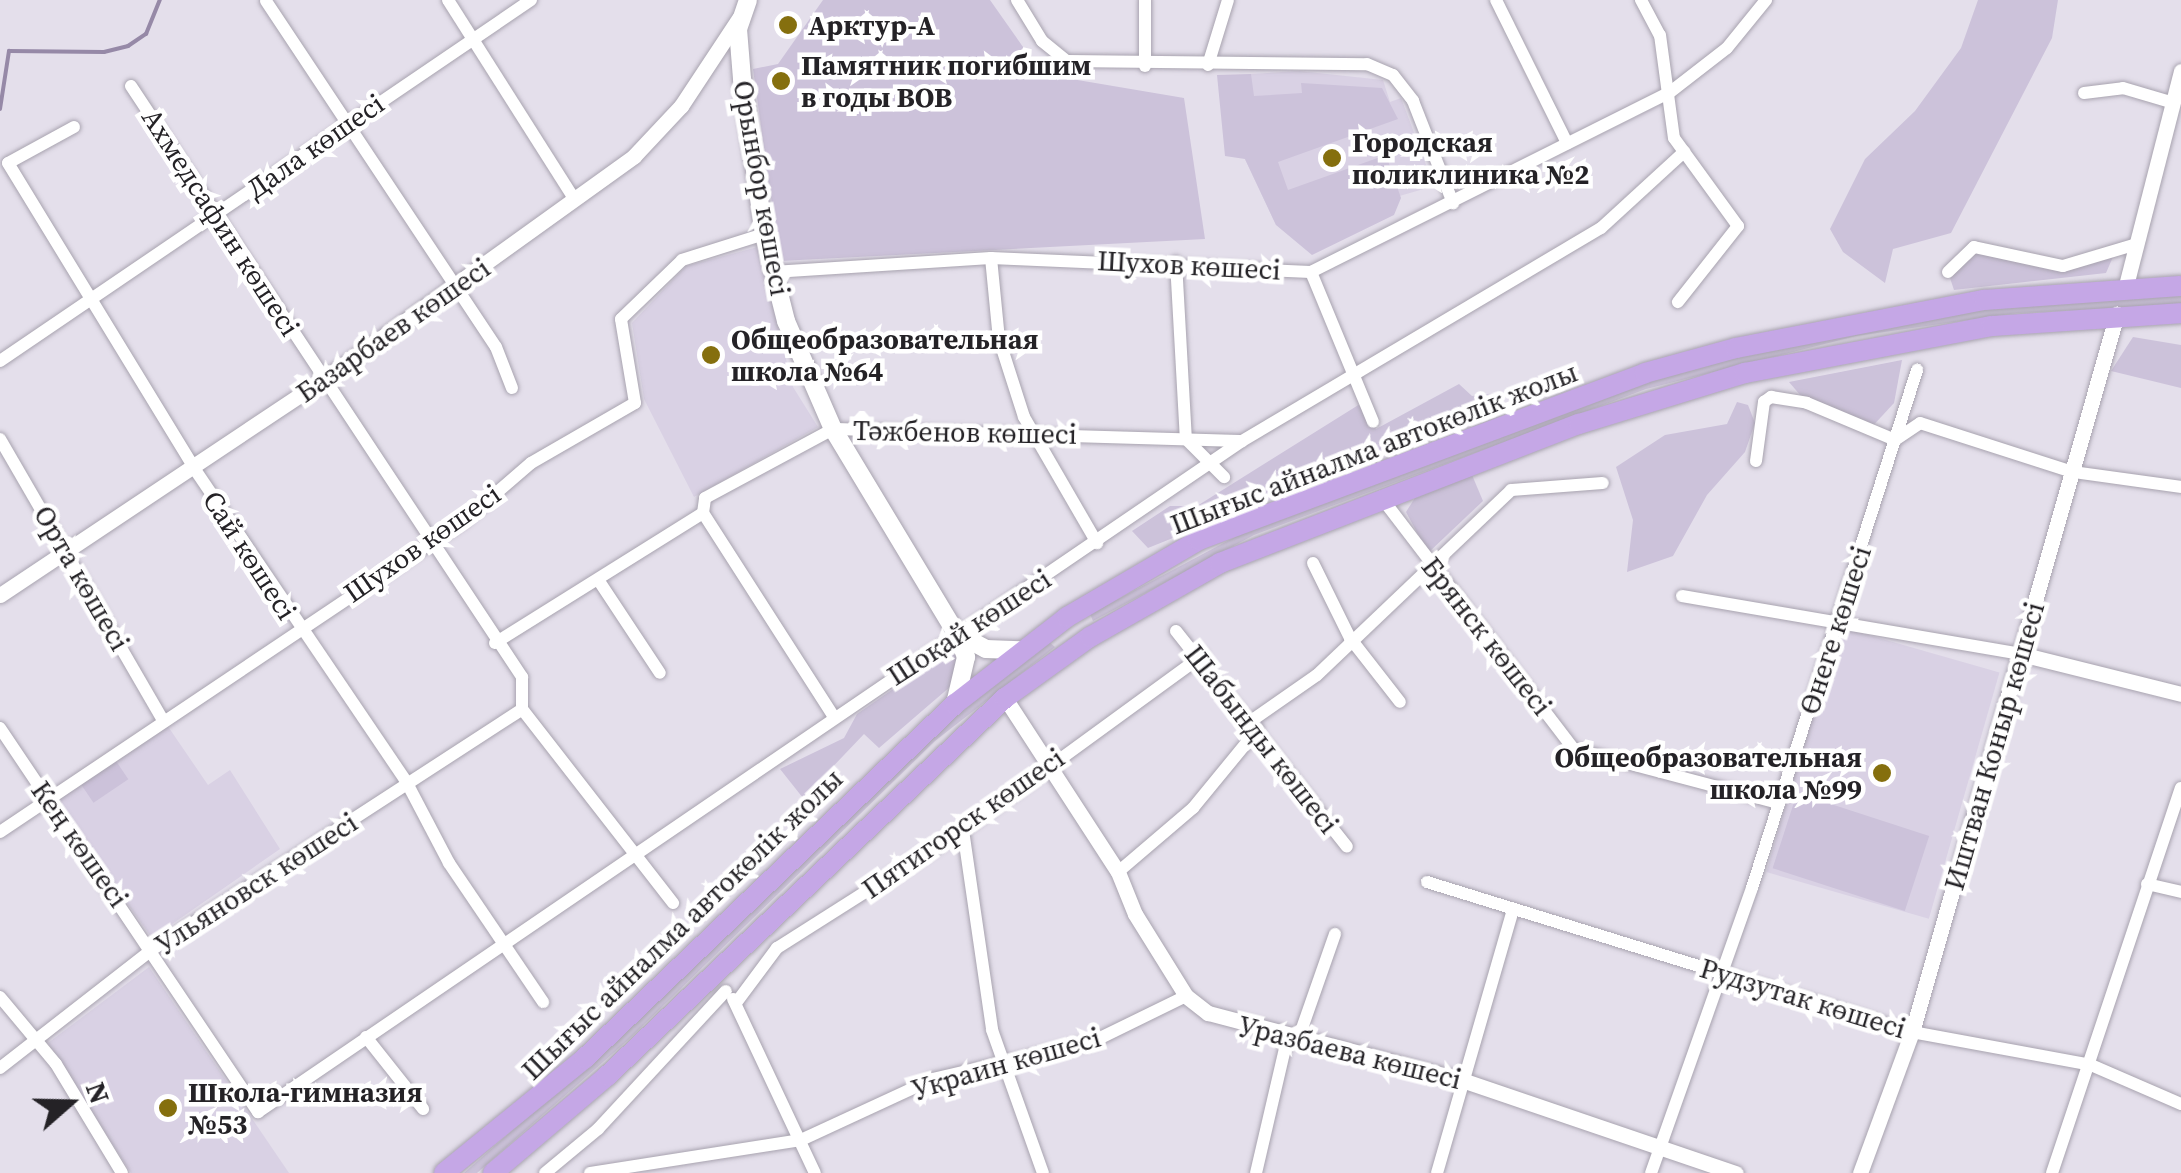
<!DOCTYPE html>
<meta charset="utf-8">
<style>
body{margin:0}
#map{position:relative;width:2181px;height:1173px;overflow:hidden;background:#e4dfeb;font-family:"Source Serif 4",serif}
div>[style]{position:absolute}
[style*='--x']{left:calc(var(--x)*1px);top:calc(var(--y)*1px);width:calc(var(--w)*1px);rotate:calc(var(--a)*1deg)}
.built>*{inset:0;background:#d9d1e4;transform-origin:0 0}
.green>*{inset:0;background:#ccc2da;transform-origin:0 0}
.stream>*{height:4px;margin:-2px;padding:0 2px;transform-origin:2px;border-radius:2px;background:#9689a7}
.roads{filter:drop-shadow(0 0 2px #a8a3af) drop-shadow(0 0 2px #a8a3af)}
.minor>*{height:12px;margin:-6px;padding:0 6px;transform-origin:6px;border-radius:6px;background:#fff}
.tertiary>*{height:15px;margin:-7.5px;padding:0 7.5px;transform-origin:7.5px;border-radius:7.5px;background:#fff}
.secondary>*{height:18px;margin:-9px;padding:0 9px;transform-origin:9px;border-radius:9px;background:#fff}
.primary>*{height:20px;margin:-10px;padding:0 10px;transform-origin:10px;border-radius:10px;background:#c5a7e6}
.dots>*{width:28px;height:28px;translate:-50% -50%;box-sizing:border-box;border:5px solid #fff;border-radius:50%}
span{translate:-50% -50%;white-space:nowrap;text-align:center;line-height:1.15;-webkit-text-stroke:9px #fff;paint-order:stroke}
.poi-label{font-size:28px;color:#242226;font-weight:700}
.left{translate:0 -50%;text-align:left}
.right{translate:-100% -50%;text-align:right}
.street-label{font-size:28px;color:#242226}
.north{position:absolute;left:20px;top:1053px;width:100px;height:100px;-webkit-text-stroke:8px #fff;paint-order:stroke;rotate:70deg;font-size:28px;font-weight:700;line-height:40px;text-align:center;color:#242226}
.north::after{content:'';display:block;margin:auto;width:35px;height:45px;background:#242226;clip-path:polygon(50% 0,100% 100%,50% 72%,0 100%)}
</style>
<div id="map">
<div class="built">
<i style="clip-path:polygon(1299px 71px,1383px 80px,1390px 102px,1401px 98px,1434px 186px,1296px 226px,1276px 225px,1225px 117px,1225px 87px,1251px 74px)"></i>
<i style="clip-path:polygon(758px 247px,793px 387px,818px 427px,694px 497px,644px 399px,632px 323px,686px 266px)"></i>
<i style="left:1837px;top:626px;width:169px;height:256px;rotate:16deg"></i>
<i style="clip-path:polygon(167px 725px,208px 785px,230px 770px,280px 849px,152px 938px,55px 802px)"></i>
<i style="clip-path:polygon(149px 967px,289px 1173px,131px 1173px,48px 1043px)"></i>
</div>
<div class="green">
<i style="clip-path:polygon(823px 0,990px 0,1042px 74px,1184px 98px,1205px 239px,780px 261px,753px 69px,778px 64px)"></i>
<i style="clip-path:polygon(1978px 0,2058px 0,2052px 38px,1951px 233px,1893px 249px,1885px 283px,1843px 252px,1830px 229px,1865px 159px,1915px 111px,1961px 48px)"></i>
<i style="clip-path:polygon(1251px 74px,1254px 96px,1302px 93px,1301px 83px,1382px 88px,1398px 119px,1278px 162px,1288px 190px,1386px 155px,1401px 198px,1394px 215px,1312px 255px,1276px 225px,1245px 159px,1225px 156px,1217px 75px)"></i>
<i style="clip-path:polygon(1974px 247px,2063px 266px,2116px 250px,2106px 273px,1954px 290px,1948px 272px)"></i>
<i style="clip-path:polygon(2181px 296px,2181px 305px,2017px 313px,1856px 336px,1646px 389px,1254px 535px,1093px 621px,1090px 614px,1250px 529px,1643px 381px,1855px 328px,2017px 304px)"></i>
<i style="clip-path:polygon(2133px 337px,2181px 345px,2181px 388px,2111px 371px)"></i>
<i style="clip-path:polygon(1902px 360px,1894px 403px,1870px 429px,1807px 403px,1789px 382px)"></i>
<i style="clip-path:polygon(1459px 384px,1472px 396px,1496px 393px,1504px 405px,1148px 548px,1132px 531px,1170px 506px,1197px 506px,1360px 404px,1376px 429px)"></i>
<i style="clip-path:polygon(1737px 402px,1748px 405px,1755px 423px,1745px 452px,1707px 495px,1673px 556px,1627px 572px,1633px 520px,1616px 467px,1665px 435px,1727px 424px)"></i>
<i style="clip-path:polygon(1472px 475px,1483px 501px,1428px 553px,1406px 512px,1418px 493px)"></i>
<i style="clip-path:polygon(1048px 641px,1055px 647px,935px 741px,628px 1040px,477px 1173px,464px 1173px,623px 1033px,930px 736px)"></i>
<i style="clip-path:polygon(951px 649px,959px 656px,958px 680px,879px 748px,864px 734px,803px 798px,780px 769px,844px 738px,857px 714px)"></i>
<i style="left:116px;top:761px;width:22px;height:42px;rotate:56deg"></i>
<i style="left:1797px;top:793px;width:139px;height:79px;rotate:18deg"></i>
</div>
<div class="stream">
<i style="--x:0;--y:109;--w:59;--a:-81.2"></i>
<i style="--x:9;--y:51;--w:95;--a:0.6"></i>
<i style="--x:104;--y:52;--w:25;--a:-14"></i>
<i style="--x:128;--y:46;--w:22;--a:-34"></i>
<i style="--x:146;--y:34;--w:37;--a:-68"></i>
</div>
<div class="roads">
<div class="minor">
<i style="--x:448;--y:0;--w:237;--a:57.6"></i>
<i style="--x:1017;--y:0;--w:48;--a:58.6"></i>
<i style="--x:1042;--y:41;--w:32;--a:39"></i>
<i style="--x:1067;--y:61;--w:300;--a:0.6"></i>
<i style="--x:1367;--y:64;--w:28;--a:23"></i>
<i style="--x:1393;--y:75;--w:33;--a:52"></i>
<i style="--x:1413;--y:101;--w:110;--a:68.6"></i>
<i style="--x:1145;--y:0;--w:66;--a:90"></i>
<i style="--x:1496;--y:0;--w:160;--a:63.6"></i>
<i style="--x:1641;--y:0;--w:40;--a:62"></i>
<i style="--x:1660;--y:35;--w:104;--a:82.3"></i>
<i style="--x:1674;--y:138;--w:109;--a:54"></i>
<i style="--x:1738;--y:226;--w:97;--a:128.3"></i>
<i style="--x:266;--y:1;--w:415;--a:56.4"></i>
<i style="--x:496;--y:347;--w:44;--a:68.7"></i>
<i style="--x:1208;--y:65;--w:68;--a:-72.9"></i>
<i style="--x:131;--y:86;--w:709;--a:56.51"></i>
<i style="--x:522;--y:677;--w:32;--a:90"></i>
<i style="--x:522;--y:709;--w:246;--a:52.1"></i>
<i style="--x:2084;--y:93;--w:39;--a:-7"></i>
<i style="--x:2123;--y:88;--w:53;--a:16.4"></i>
<i style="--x:74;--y:127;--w:75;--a:151.4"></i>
<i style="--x:8;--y:163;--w:357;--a:58.6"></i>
<i style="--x:194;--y:468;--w:380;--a:55.9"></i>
<i style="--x:407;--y:783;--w:90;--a:62.3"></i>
<i style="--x:449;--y:863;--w:168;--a:55.9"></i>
<i style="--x:991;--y:258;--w:81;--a:84.4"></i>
<i style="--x:999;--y:339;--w:82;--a:72.2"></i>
<i style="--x:1024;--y:417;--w:146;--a:59.9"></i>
<i style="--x:1176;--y:262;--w:177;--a:86.8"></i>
<i style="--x:1186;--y:439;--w:54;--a:45"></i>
<i style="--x:773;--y:272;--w:218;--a:-3.7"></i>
<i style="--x:991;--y:258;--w:320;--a:2.5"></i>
<i style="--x:1311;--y:272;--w:400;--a:-26.6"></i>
<i style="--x:1669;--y:93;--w:73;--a:-37.8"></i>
<i style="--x:1727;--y:48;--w:62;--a:-50.9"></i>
<i style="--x:1311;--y:272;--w:162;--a:67.5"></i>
<i style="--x:1948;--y:272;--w:36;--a:-44"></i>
<i style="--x:1974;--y:247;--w:91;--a:12.1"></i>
<i style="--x:2063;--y:266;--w:77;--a:-16.6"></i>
<i style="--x:0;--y:361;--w:642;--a:-34.21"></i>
<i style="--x:0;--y:439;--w:323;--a:59.9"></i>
<i style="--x:1756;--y:461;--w:60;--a:-82.3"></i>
<i style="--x:1764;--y:402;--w:9;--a:-36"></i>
<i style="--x:1771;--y:397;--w:36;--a:9"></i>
<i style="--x:1807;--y:403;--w:95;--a:22.8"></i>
<i style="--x:1895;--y:440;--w:30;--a:-34"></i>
<i style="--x:1920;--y:423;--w:161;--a:17.8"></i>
<i style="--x:2073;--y:472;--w:109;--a:7.9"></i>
<i style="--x:1381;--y:497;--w:317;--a:52.6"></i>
<i style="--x:1574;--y:749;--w:212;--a:14.8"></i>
<i style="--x:1313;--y:563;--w:84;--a:63.7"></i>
<i style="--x:1350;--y:638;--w:81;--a:52"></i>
<i style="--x:599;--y:581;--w:110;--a:56.5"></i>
<i style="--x:1682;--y:596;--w:344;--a:9.7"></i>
<i style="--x:1176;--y:631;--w:275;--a:51.6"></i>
<i style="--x:495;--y:643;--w:245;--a:-32"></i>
<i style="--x:834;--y:717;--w:242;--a:-122.7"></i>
<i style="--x:703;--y:513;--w:15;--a:-82"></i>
<i style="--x:705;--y:498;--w:145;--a:-28.3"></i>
<i style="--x:833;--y:429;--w:409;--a:1.7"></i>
<i style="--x:1251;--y:721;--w:80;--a:-34.9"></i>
<i style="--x:1317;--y:675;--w:268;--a:-43.6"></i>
<i style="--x:1511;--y:490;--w:92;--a:-4.4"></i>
<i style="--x:0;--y:728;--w:463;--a:56.1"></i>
<i style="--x:258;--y:1112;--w:1191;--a:-34.29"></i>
<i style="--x:1242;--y:441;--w:417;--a:-30.7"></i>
<i style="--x:1601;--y:228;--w:113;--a:-42.5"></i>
<i style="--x:963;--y:830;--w:202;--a:81.7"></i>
<i style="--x:992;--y:1030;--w:152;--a:70.4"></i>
<i style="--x:0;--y:832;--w:560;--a:-33.86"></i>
<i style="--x:465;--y:520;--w:87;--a:-40.8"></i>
<i style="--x:531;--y:463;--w:120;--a:-30"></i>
<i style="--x:635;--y:403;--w:85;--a:-99.5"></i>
<i style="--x:621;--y:319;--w:85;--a:-44"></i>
<i style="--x:682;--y:260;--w:86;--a:-17.6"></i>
<i style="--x:1118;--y:872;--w:99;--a:-40.5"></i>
<i style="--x:1193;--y:808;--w:102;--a:-50.6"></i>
<i style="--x:1427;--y:882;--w:508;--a:17.19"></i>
<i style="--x:1912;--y:1032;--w:182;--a:10.4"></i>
<i style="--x:2091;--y:1065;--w:98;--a:23.4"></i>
<i style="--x:2147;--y:884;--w:35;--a:13"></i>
<i style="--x:0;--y:997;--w:87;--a:50.1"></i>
<i style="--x:56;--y:1064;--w:127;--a:58.8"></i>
<i style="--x:733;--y:999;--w:192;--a:64.8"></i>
<i style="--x:736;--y:1003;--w:69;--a:-53.3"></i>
<i style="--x:777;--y:948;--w:220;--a:-32.4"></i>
<i style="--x:963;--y:830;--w:296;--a:-36.1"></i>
<i style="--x:1300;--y:1034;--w:106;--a:-70.7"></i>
<i style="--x:366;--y:1037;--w:92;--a:51.6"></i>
<i style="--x:0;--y:1068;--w:194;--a:-37.9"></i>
<i style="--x:153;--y:949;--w:440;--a:-33"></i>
<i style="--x:545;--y:1173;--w:69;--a:-39.7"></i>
<i style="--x:598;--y:1129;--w:188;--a:-47.2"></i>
<i style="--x:590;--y:1173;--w:214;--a:-8.9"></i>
<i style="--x:801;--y:1140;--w:145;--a:-24.8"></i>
<i style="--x:933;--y:1079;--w:163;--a:-13.1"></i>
<i style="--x:1092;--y:1042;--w:105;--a:-26.1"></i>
<i style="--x:1256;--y:1173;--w:142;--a:-76.9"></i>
<i style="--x:1437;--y:1173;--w:275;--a:-73.9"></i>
<i style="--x:1651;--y:1173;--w:302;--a:-70.5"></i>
<i style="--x:1752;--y:888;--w:544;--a:-72.33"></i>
<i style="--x:2052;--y:1173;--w:406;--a:-71.5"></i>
</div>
<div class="tertiary">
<i style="--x:2125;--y:289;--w:225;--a:-75.6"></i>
<i style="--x:0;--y:595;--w:389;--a:-33.7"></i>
<i style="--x:324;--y:379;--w:382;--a:-35.7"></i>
<i style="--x:634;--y:156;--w:69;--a:-46.8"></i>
<i style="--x:681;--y:106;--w:105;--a:-56.6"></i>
<i style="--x:2021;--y:654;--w:165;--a:14"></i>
<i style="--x:1005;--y:698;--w:207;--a:57"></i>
<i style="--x:1118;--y:872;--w:45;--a:68"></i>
<i style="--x:1135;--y:914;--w:97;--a:58.1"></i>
<i style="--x:1186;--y:996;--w:28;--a:38"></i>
<i style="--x:1208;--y:1013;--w:266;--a:14.8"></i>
<i style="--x:1465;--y:1081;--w:286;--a:18.8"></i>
<i style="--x:1860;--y:1173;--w:150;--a:-69.8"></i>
<i style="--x:1912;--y:1032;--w:747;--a:-74.07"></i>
</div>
<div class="secondary">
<i style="--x:748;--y:0;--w:31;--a:109"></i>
<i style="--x:738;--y:29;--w:50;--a:85.4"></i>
<i style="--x:742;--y:79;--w:157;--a:81.9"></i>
<i style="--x:764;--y:234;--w:90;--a:75.8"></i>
<i style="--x:786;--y:321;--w:118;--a:66.5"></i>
<i style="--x:833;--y:429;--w:238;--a:58.9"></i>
<i style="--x:956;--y:633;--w:26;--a:67"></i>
<i style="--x:966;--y:657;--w:48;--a:103.2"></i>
<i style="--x:956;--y:633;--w:34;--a:28"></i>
<i style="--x:986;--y:649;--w:34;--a:2"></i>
</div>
<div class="primary">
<i style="--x:444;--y:1173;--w:182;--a:-39.2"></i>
<i style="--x:585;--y:1058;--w:512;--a:-43.73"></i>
<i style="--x:955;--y:704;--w:142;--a:-37.8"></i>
<i style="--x:1067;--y:617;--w:153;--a:-30.3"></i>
<i style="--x:1199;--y:540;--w:476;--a:-20.5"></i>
<i style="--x:1645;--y:373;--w:94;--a:-15.4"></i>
<i style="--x:1736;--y:348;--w:253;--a:-11"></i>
<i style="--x:1984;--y:300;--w:197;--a:-4.1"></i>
<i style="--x:493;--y:1173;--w:150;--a:-40.4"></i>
<i style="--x:607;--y:1076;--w:549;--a:-43.52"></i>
<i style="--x:1005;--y:698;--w:105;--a:-35.7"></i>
<i style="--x:1090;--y:637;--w:150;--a:-29.6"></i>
<i style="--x:1220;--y:563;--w:385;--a:-21.2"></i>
<i style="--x:1579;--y:424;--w:174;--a:-17.1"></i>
<i style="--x:1745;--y:373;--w:251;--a:-10.8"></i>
<i style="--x:1992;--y:326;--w:189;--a:-3.9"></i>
</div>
</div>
<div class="dots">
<i style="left:788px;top:25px;background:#856f0e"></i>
<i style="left:781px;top:81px;background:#856f0e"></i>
<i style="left:1332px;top:158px;background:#856f0e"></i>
<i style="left:711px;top:355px;background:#856f0e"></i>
<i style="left:1882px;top:773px;background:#856f0e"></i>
<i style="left:168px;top:1108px;background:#856f0e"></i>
</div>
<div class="poi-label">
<span class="left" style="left:808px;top:25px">Арктур-А</span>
<span class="left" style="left:801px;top:81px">Памятник погибшим<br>в годы ВОВ</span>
<span class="left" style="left:1352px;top:158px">Городская<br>поликлиника №2</span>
<span class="left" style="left:731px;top:355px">Общеобразовательная<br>школа №64</span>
<span class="right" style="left:1862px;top:773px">Общеобразовательная<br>школа №99</span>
<span class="left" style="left:188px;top:1108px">Школа-гимназия<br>№53</span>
</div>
<div class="street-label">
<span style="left:315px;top:146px;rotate:-35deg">Дала көшесі</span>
<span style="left:762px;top:188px;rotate:80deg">Орынбор көшесі</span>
<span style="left:221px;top:222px;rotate:57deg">Ахмедсафин көшесі</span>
<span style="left:1189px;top:265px;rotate:3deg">Шухов көшесі</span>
<span style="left:393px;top:330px;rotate:-35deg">Базарбаев көшесі</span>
<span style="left:965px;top:432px;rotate:1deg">Тәжбенов көшесі</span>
<span style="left:1374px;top:448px;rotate:-21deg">Шығыс айналма автокөлік жолы</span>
<span style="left:422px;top:543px;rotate:-35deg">Шухов көшесі</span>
<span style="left:250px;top:555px;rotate:57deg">Сай көшесі</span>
<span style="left:82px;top:578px;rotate:60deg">Орта көшесі</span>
<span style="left:969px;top:627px;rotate:-33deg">Шоқай көшесі</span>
<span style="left:1835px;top:630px;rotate:-72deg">Өнеге көшесі</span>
<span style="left:1487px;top:636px;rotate:52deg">Брянск көшесі</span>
<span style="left:1262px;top:739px;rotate:52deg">Шабынды көшесі</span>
<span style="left:1994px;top:746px;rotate:-74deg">Иштван Коныр көшесі</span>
<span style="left:963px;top:823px;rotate:-35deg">Пятигорск көшесі</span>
<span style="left:80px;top:844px;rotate:55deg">Кең көшесі</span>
<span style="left:256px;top:883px;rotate:-33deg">Ульяновск көшесі</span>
<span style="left:682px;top:924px;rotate:-44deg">Шығыс айналма автокөлік жолы</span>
<span style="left:1803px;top:998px;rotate:17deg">Рудзутак көшесі</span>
<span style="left:1350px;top:1052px;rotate:14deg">Уразбаева көшесі</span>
<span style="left:1006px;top:1063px;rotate:-16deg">Украин көшесі</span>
</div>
<div class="north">N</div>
</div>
